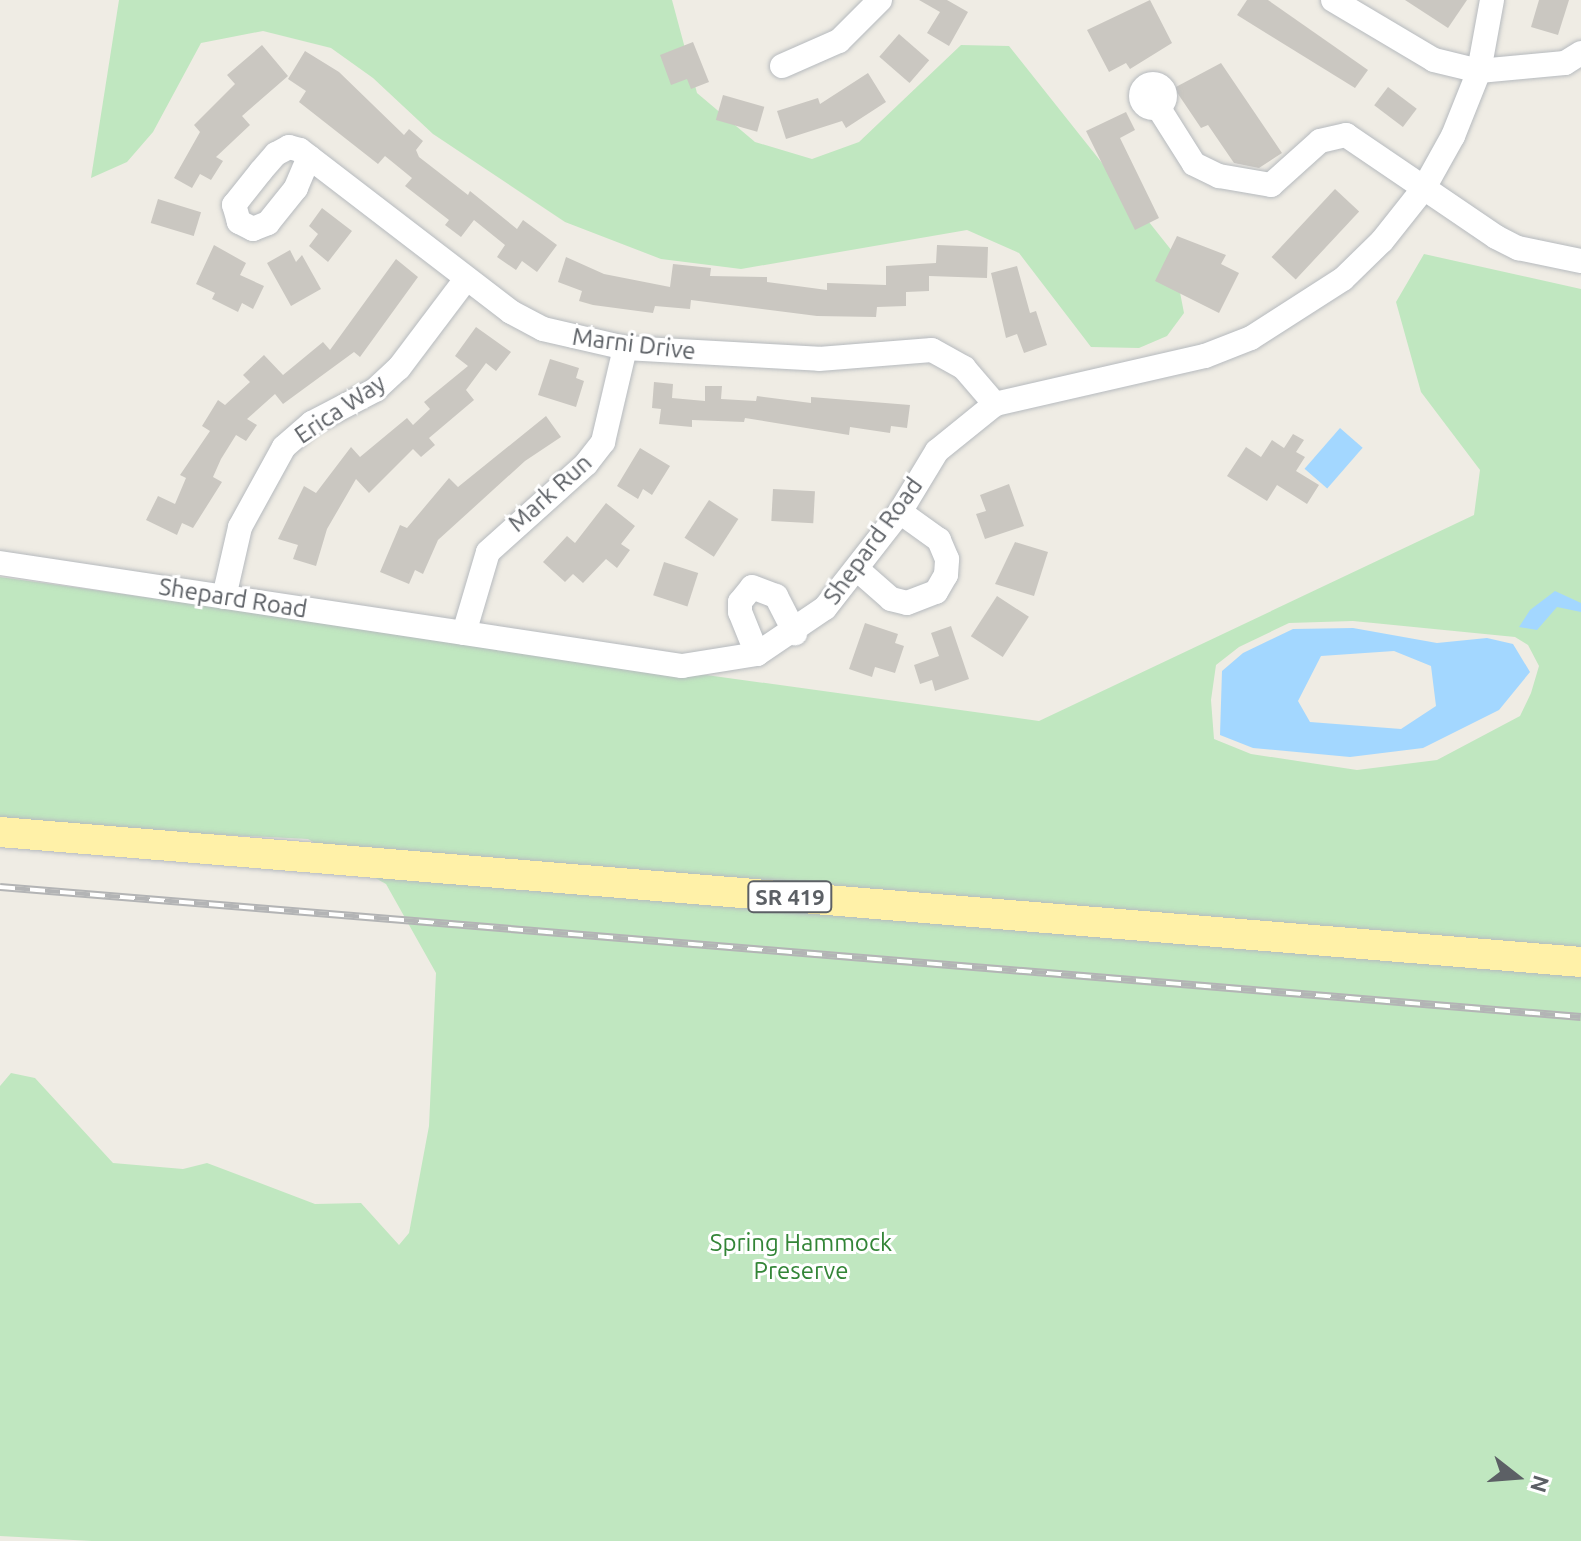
<!DOCTYPE html>
<style>
body{margin:0}
#map{position:relative;width:1581px;height:1541px;overflow:hidden;background:#efece4;font-family:Ubuntu,sans-serif}
div>[style]{position:absolute}
[style*='--x']{left:calc(var(--x)*1px);top:calc(var(--y)*1px);width:calc(var(--w)*1px);rotate:calc(var(--a)*1deg)}
.green>*{inset:0;background:#c0e7c0}
.water>*{inset:0;background:#a3d7ff;transform-origin:0 0}
.building>*{inset:0;background:#cac7c1;transform-origin:0 0}
.roads{filter:drop-shadow(0 0 2px #b6babe) drop-shadow(0 0 2px #b6babe)}
.minor>*{height:24px;margin:-12px;padding:0 12px;transform-origin:12px;border-radius:12px;background:#fff}
.minor>.ring{margin:-12px;padding:0;box-sizing:content-box;background:none;border:24px solid #fff;border-radius:50%}
.major>*{height:30px;margin:-15px;padding:0 15px;transform-origin:15px;border-radius:15px;background:#fff1a8}
.rail>*{height:8px;margin-top:-4px;transform-origin:0;background:repeating-linear-gradient(90deg,#fff 0 15px,#b3b4b5 0 30px);box-sizing:border-box;border-block:2px solid #b3b4b5}
span{translate:-50% -50%;white-space:nowrap;text-align:center;line-height:1.15;-webkit-text-stroke:6px #fff;paint-order:stroke}
.shield-label span{padding:2px 6px;background:#fff;border:2px solid;border-radius:6px;-webkit-text-stroke-width:0}
.shield-label{font-size:22px;color:#5c6065;font-weight:700}
.street-label{font-size:24px;color:#5c6065}
.park-label{font-size:24px;color:#338537}
.north{position:absolute;left:1477px;top:1437px;width:80px;height:80px;-webkit-text-stroke:6px #fff;paint-order:stroke;rotate:107deg;font-size:22px;font-weight:700;line-height:32px;text-align:center;color:#5c6065}
.north::after{content:'';display:block;margin:auto;width:28px;height:36px;background:#5c6065;clip-path:polygon(50% 0,100% 100%,50% 72%,0 100%)}
</style>
<div id="map">
<div class="green">
<i style="clip-path:polygon(119px 0,672px 0,697px 93px,755px 142px,812px 159px,859px 142px,961px 45px,1009px 46px,1172px 251px,1184px 313px,1167px 336px,1139px 348px,1091px 347px,1019px 253px,967px 230px,741px 269px,661px 259px,565px 222px,433px 134px,373px 78px,331px 48px,263px 31px,201px 43px,153px 132px,127px 162px,91px 178px)"></i>
<i style="clip-path:polygon(evenodd,1424px 254px,1581px 289px,1581px 954px,329px 851px,308px 839px,0 824px,0 577px,1039px 721px,1474px 515px,1480px 470px,1421px 392px,1396px 302px,1424px 254px,1353px 621px,1515px 637px,1528px 645px,1539px 666px,1531px 693px,1520px 716px,1437px 760px,1357px 770px,1251px 754px,1214px 739px,1211px 700px,1216px 665px,1239px 647px,1289px 623px,1353px 621px)"></i>
<i style="clip-path:polygon(361px 870px,1581px 970px,1581px 1541px,92px 1541px,0 1536px,0 1086px,11px 1073px,35px 1078px,113px 1163px,183px 1169px,207px 1163px,315px 1204px,361px 1203px,399px 1245px,409px 1233px,429px 1126px,436px 973px,386px 884px)"></i>
</div>
<div class="water">
<i style="left:1340px;top:428px;width:30px;height:54px;rotate:41deg"></i>
<i style="clip-path:polygon(1555px 591px,1581px 603px,1581px 612px,1557px 607px,1537px 630px,1519px 627px,1530px 610px)"></i>
<i style="clip-path:polygon(evenodd,1353px 628px,1437px 643px,1487px 638px,1513px 644px,1530px 672px,1499px 710px,1423px 748px,1350px 757px,1253px 748px,1220px 735px,1222px 671px,1243px 653px,1293px 629px,1353px 628px,1394px 651px,1431px 666px,1436px 706px,1401px 729px,1310px 722px,1298px 701px,1321px 656px,1394px 651px)"></i>
</div>
<div class="building">
<i style="clip-path:polygon(919px 0,947px 0,968px 12px,949px 46px,927px 33px,940px 12px)"></i>
<i style="clip-path:polygon(1150px 0,1172px 43px,1130px 69px,1126px 63px,1109px 72px,1087px 30px)"></i>
<i style="clip-path:polygon(1247px 0,1268px 0,1368px 70px,1355px 88px,1237px 15px)"></i>
<i style="clip-path:polygon(1405px 0,1467px 0,1448px 28px)"></i>
<i style="clip-path:polygon(1539px 0,1569px 0,1558px 35px,1531px 27px)"></i>
<i style="left:899px;top:34px;width:40px;height:30px;rotate:41deg"></i>
<i style="clip-path:polygon(693px 42px,709px 82px,691px 89px,687px 79px,671px 85px,660px 55px)"></i>
<i style="clip-path:polygon(262px 45px,288px 76px,242px 116px,250px 125px,216px 157px,223px 161px,211px 180px,200px 174px,192px 188px,174px 178px,200px 132px,194px 125px,235px 84px,227px 75px)"></i>
<i style="clip-path:polygon(305px 51px,339px 72px,404px 135px,409px 129px,423px 141px,416px 150px,419px 157px,468px 195px,470px 191px,517px 229px,523px 220px,557px 245px,537px 272px,522px 261px,516px 270px,497px 257px,505px 245px,474px 220px,461px 237px,445px 225px,449px 220px,405px 186px,412px 178px,385px 156px,378px 164px,299px 102px,306px 91px,288px 79px)"></i>
<i style="clip-path:polygon(1221px 63px,1282px 153px,1259px 168px,1234px 163px,1208px 125px,1201px 128px,1174px 88px)"></i>
<i style="clip-path:polygon(868px 73px,886px 102px,846px 128px,842px 121px,786px 139px,777px 111px,818px 98px,820px 104px)"></i>
<i style="left:1388px;top:87px;width:36px;height:23px;rotate:37deg"></i>
<i style="left:723px;top:95px;width:43px;height:26px;rotate:16deg"></i>
<i style="clip-path:polygon(1126px 112px,1135px 130px,1120px 138px,1159px 218px,1135px 230px,1086px 131px)"></i>
<i style="left:1335px;top:189px;width:33px;height:93px;rotate:43deg"></i>
<i style="left:158px;top:199px;width:45px;height:25px;rotate:17deg"></i>
<i style="clip-path:polygon(322px 208px,352px 231px,328px 262px,309px 246px,318px 234px,309px 226px)"></i>
<i style="clip-path:polygon(1177px 236px,1226px 255px,1221px 264px,1239px 273px,1219px 313px,1155px 281px)"></i>
<i style="clip-path:polygon(214px 245px,246px 263px,240px 275px,264px 286px,253px 309px,242px 303px,238px 312px,212px 299px,215px 293px,196px 284px)"></i>
<i style="clip-path:polygon(937px 245px,988px 247px,987px 278px,929px 276px,929px 291px,906px 292px,906px 306px,877px 307px,876px 317px,817px 316px,691px 300px,690px 309px,655px 306px,653px 313px,593px 305px,579px 301px,582px 291px,558px 282px,566px 257px,604px 274px,670px 287px,673px 264px,711px 268px,710px 276px,767px 277px,767px 282px,827px 290px,827px 283px,886px 285px,886px 266px,936px 263px)"></i>
<i style="clip-path:polygon(290px 250px,296px 262px,302px 255px,321px 289px,291px 306px,267px 263px)"></i>
<i style="clip-path:polygon(396px 259px,418px 277px,360px 357px,354px 352px,283px 404px,275px 394px,247px 419px,257px 425px,246px 441px,236px 435px,221px 459px,213px 477px,222px 482px,193px 528px,182px 523px,177px 535px,146px 520px,158px 496px,175px 504px,186px 478px,180px 475px,210px 431px,202px 426px,218px 400px,225px 405px,250px 382px,243px 375px,264px 355px,283px 375px,323px 342px,330px 350px)"></i>
<i style="clip-path:polygon(1017px 266px,1030px 313px,1036px 311px,1047px 345px,1024px 353px,1017px 334px,1006px 338px,991px 273px)"></i>
<i style="clip-path:polygon(476px 327px,511px 352px,496px 371px,486px 363px,466px 390px,474px 400px,429px 438px,435px 445px,421px 457px,413px 449px,369px 493px,356px 479px,327px 529px,316px 566px,293px 559px,298px 545px,278px 539px,304px 486px,316px 493px,351px 447px,360px 457px,407px 418px,413px 425px,430px 409px,424px 402px,468px 366px,455px 356px)"></i>
<i style="clip-path:polygon(550px 359px,579px 368px,576px 378px,584px 381px,576px 407px,538px 395px)"></i>
<i style="clip-path:polygon(654px 382px,673px 384px,672px 398px,705px 401px,705px 386px,722px 386px,721px 399px,756px 401px,757px 396px,811px 403px,811px 397px,910px 405px,907px 428px,891px 426px,890px 433px,850px 427px,849px 435px,745px 418px,744px 422px,692px 420px,692px 427px,659px 424px,661px 409px,652px 408px)"></i>
<i style="clip-path:polygon(546px 416px,561px 437px,525px 461px,438px 540px,423px 574px,415px 570px,409px 584px,380px 572px,400px 525px,407px 528px,449px 478px,458px 487px)"></i>
<i style="clip-path:polygon(1293px 434px,1304px 440px,1296px 452px,1305px 457px,1296px 471px,1319px 485px,1307px 504px,1277px 485px,1267px 501px,1227px 476px,1246px 447px,1261px 457px,1272px 440px,1284px 448px)"></i>
<i style="clip-path:polygon(640px 448px,670px 466px,652px 495px,643px 489px,638px 499px,617px 486px)"></i>
<i style="clip-path:polygon(1009px 484px,1024px 526px,985px 539px,976px 514px,986px 511px,980px 495px)"></i>
<i style="left:773px;top:489px;width:42px;height:32px;rotate:3deg"></i>
<i style="left:709px;top:500px;width:35px;height:45px;rotate:33deg"></i>
<i style="clip-path:polygon(606px 503px,635px 526px,621px 544px,630px 550px,617px 568px,606px 559px,583px 583px,573px 574px,565px 582px,543px 562px,567px 536px,575px 543px)"></i>
<i style="clip-path:polygon(1015px 542px,1048px 552px,1034px 596px,995px 584px)"></i>
<i style="left:664px;top:562px;width:36px;height:35px;rotate:18deg"></i>
<i style="left:997px;top:596px;width:38px;height:48px;rotate:33deg"></i>
<i style="clip-path:polygon(865px 623px,898px 634px,895px 643px,904px 646px,895px 673px,875px 667px,872px 677px,849px 669px)"></i>
<i style="clip-path:polygon(951px 626px,969px 679px,935px 691px,932px 680px,920px 684px,914px 665px,939px 656px,931px 633px)"></i>
</div>
<div class="roads">
<div class="minor">
<i style="--x:1333;--y:0;--w:117;--a:30.7"></i>
<i style="--x:1434;--y:60;--w:46;--a:13.7"></i>
<i style="--x:1479;--y:71;--w:86;--a:-5.3"></i>
<i style="--x:1565;--y:63;--w:19;--a:-32"></i>
<i style="--x:782;--y:66;--w:62;--a:-23.7"></i>
<i style="--x:839;--y:41;--w:58;--a:-45"></i>
<i class="ring" style="left:1141px;top:84px;width:0;height:0"></i>
<i style="--x:1158;--y:107;--w:67;--a:57.7"></i>
<i style="--x:1194;--y:164;--w:28;--a:26"></i>
<i style="--x:1219;--y:176;--w:53;--a:9.8"></i>
<i style="--x:1271;--y:185;--w:66;--a:-41.9"></i>
<i style="--x:1320;--y:141;--w:27;--a:-13"></i>
<i style="--x:1346;--y:135;--w:181;--a:34.2"></i>
<i style="--x:1496;--y:237;--w:25;--a:27"></i>
<i style="--x:1518;--y:248;--w:64;--a:11.7"></i>
<i style="--x:309;--y:157;--w:34;--a:113"></i>
<i style="--x:296;--y:188;--w:45;--a:128.7"></i>
<i style="--x:268;--y:223;--w:16;--a:158"></i>
<i style="--x:253;--y:229;--w:16;--a:-153"></i>
<i style="--x:239;--y:222;--w:18;--a:-106"></i>
<i style="--x:234;--y:205;--w:43;--a:-51.5"></i>
<i style="--x:261;--y:171;--w:23;--a:-49"></i>
<i style="--x:276;--y:154;--w:15;--a:-28"></i>
<i style="--x:289;--y:147;--w:11;--a:15"></i>
<i style="--x:300;--y:150;--w:266;--a:37.5"></i>
<i style="--x:511;--y:312;--w:36;--a:28"></i>
<i style="--x:543;--y:329;--w:84;--a:13"></i>
<i style="--x:625;--y:348;--w:194;--a:3.2"></i>
<i style="--x:819;--y:359;--w:113;--a:-4.6"></i>
<i style="--x:932;--y:350;--w:37;--a:29"></i>
<i style="--x:964;--y:368;--w:48;--a:49.3"></i>
<i style="--x:0;--y:563;--w:690;--a:8.59"></i>
<i style="--x:682;--y:666;--w:76;--a:-9.1"></i>
<i style="--x:757;--y:654;--w:82;--a:-34.1"></i>
<i style="--x:825;--y:608;--w:122;--a:-52"></i>
<i style="--x:900;--y:512;--w:71;--a:-58.8"></i>
<i style="--x:937;--y:451;--w:75;--a:-39"></i>
<i style="--x:995;--y:404;--w:215;--a:-12.9"></i>
<i style="--x:1205;--y:356;--w:49;--a:-21.4"></i>
<i style="--x:1251;--y:338;--w:109;--a:-32.7"></i>
<i style="--x:1343;--y:279;--w:54;--a:-44.3"></i>
<i style="--x:1382;--y:241;--w:68;--a:-51.6"></i>
<i style="--x:1424;--y:188;--w:60;--a:-60.9"></i>
<i style="--x:1453;--y:136;--w:70;--a:-68.2"></i>
<i style="--x:1479;--y:71;--w:72;--a:-79.6"></i>
<i style="--x:858;--y:570;--w:44;--a:41.3"></i>
<i style="--x:891;--y:599;--w:16;--a:14"></i>
<i style="--x:907;--y:603;--w:31;--a:-21"></i>
<i style="--x:936;--y:592;--w:20;--a:-60"></i>
<i style="--x:946;--y:575;--w:16;--a:-86"></i>
<i style="--x:947;--y:559;--w:21;--a:-113"></i>
<i style="--x:939;--y:540;--w:48;--a:-144.3"></i>
<i style="--x:224;--y:597;--w:72;--a:-77.1"></i>
<i style="--x:240;--y:527;--w:91;--a:-61.2"></i>
<i style="--x:284;--y:447;--w:37;--a:-41"></i>
<i style="--x:312;--y:423;--w:71;--a:-27.6"></i>
<i style="--x:375;--y:390;--w:33;--a:-43"></i>
<i style="--x:399;--y:368;--w:111;--a:-53"></i>
<i style="--x:464;--y:633;--w:84;--a:-73.5"></i>
<i style="--x:488;--y:552;--w:132;--a:-41.9"></i>
<i style="--x:586;--y:464;--w:28;--a:-52"></i>
<i style="--x:603;--y:442;--w:97;--a:-76.8"></i>
<i style="--x:757;--y:654;--w:45;--a:-112"></i>
<i style="--x:740;--y:612;--w:10;--a:-90"></i>
<i style="--x:740;--y:602;--w:19;--a:-51"></i>
<i style="--x:752;--y:587;--w:26;--a:21"></i>
<i style="--x:776;--y:596;--w:42;--a:62.8"></i>
</div>
<div class="major">
<i style="--x:0;--y:832;--w:1586;--a:4.7"></i>
</div>
</div>
<div class="rail">
<i style="--x:0;--y:887;--w:1586;--a:4.7"></i>
</div>
<div class="shield-label">
<span style="left:790px;top:897px">SR 419</span>
</div>
<div class="street-label">
<span style="left:634px;top:344px;rotate:7deg">Marni Drive</span>
<span style="left:340px;top:409px;rotate:-34deg">Erica Way</span>
<span style="left:550px;top:493px;rotate:-42deg">Mark Run</span>
<span style="left:873px;top:541px;rotate:-54deg">Shepard Road</span>
<span style="left:233px;top:598px;rotate:9deg">Shepard Road</span>
</div>
<div class="park-label">
<span style="left:801px;top:1257px">Spring Hammock<br>Preserve</span>
</div>
<div class="north">N</div>
</div>
